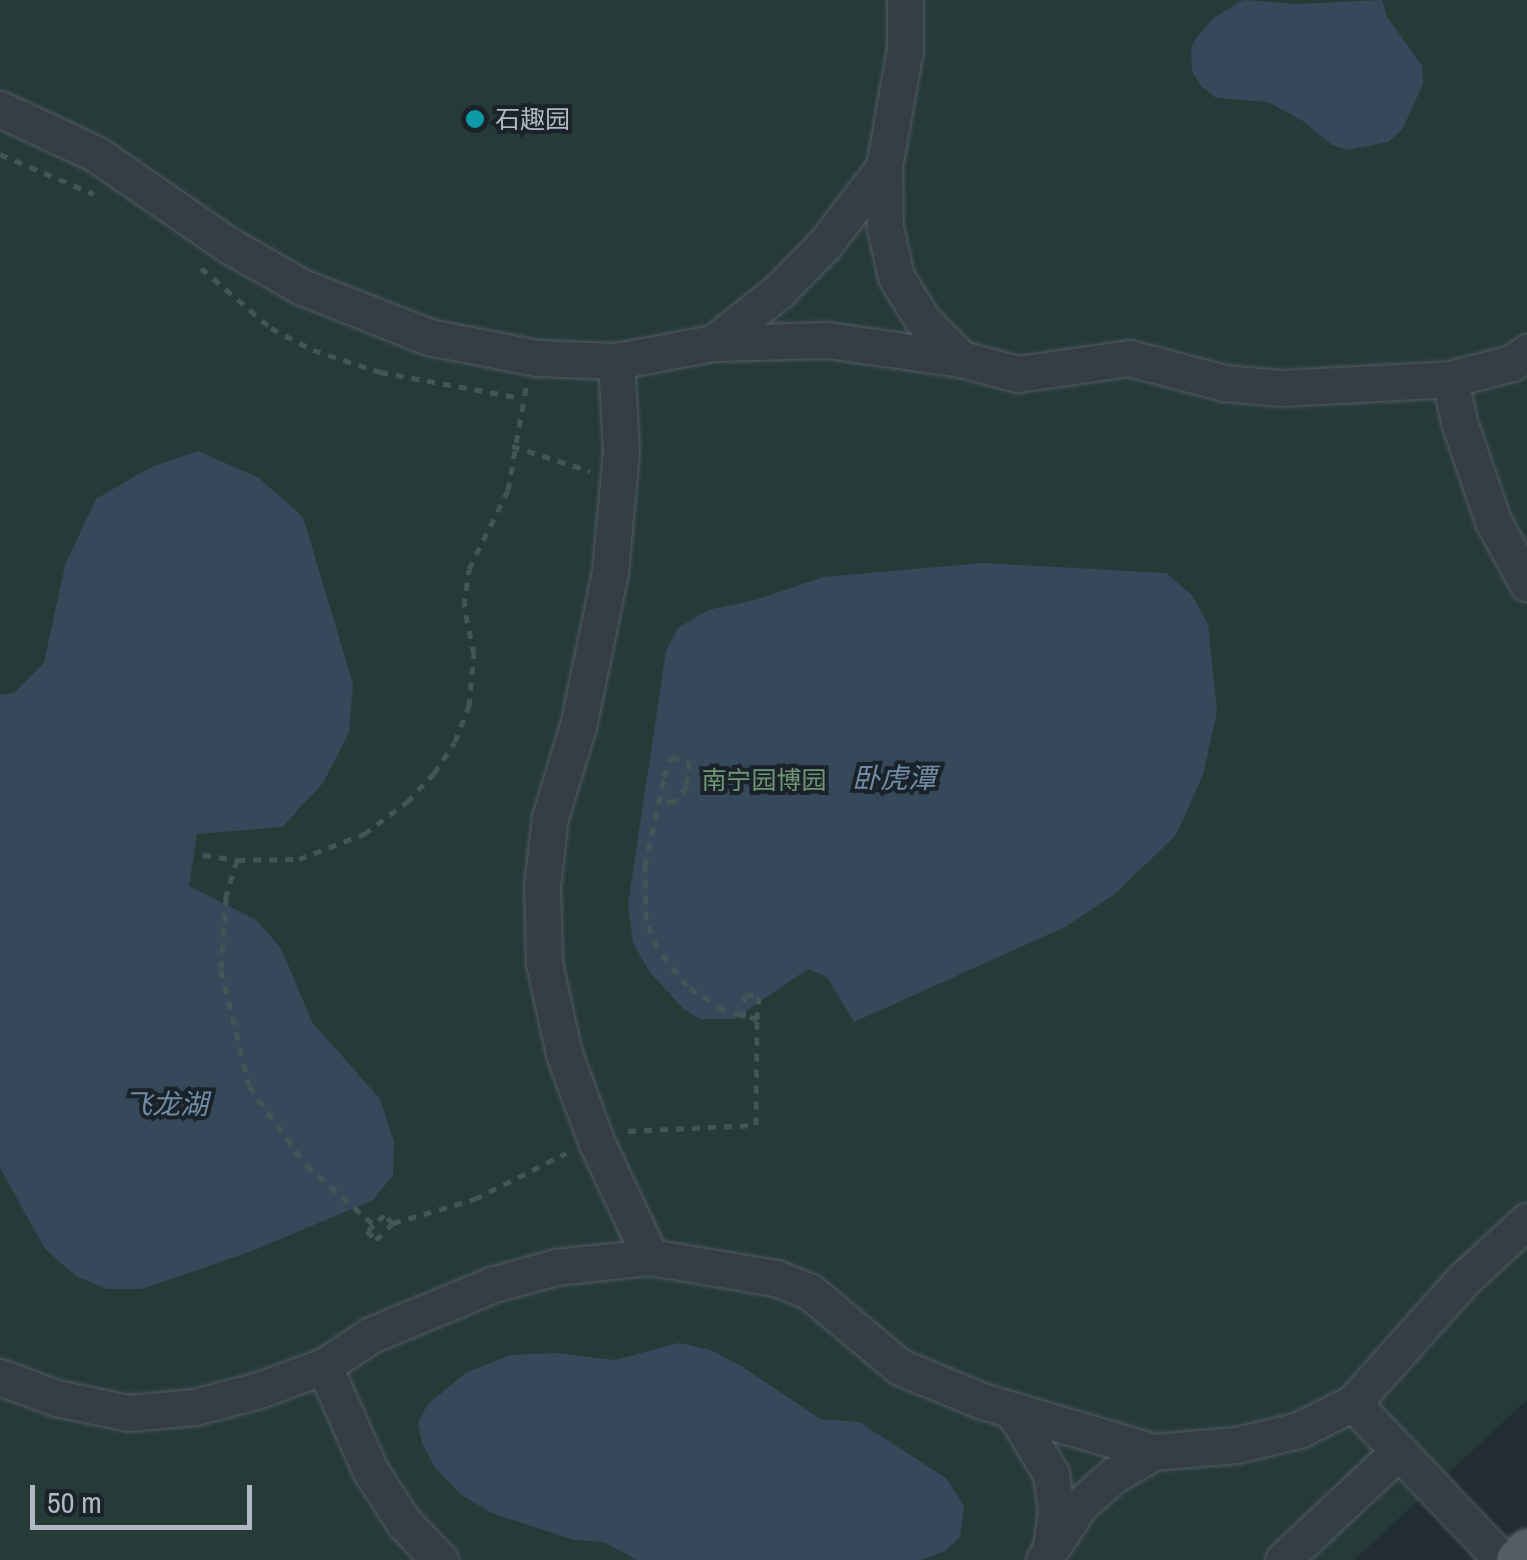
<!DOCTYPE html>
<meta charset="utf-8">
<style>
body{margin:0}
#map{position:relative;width:1527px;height:1560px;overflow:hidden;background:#212c35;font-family:"Archivo Narrow","Noto Sans SC",sans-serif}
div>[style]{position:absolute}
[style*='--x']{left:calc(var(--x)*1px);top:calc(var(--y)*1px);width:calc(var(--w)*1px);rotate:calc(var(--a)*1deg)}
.green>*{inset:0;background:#263a38}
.water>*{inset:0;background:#36495b}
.path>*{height:5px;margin-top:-2.5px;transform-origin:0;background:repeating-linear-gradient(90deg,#435555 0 8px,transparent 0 16px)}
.roads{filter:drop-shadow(0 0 2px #525b64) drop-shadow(0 0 2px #525b64)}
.minor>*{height:35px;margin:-17.5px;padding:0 17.5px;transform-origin:17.5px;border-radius:17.5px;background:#353d46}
.major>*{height:42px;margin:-21px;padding:0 21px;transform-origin:21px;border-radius:21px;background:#535d66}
.dots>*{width:28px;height:28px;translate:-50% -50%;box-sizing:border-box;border:5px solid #1a222a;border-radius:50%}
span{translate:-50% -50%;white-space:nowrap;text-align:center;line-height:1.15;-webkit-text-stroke:8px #1a222a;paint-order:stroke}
.poi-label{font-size:25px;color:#afb8c3}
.left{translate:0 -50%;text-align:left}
.park-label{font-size:25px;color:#709675}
.water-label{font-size:28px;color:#718ca4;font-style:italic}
.scale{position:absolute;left:30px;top:1485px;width:222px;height:45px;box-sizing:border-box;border:5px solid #afb8c3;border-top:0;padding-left:12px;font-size:30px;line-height:35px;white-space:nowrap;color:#afb8c3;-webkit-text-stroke:8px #1a222a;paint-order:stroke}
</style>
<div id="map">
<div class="green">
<i style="clip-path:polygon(0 0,1527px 0,1527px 1400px,1354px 1560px,0 1560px)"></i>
</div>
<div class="water">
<i style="clip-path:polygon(1243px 0,1298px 4px,1382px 0,1386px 15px,1422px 66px,1423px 84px,1402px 130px,1388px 142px,1348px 150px,1332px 145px,1303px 121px,1268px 102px,1216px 98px,1201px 86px,1192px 71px,1191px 48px,1197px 37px,1212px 19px)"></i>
<i style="clip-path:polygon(198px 451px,259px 478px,303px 517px,353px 684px,349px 733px,323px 783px,282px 827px,197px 834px,189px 886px,256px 920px,281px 948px,312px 1022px,380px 1099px,394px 1142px,393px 1175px,373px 1200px,252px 1251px,142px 1289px,107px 1289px,76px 1276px,45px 1249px,0 1168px,0 695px,14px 693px,44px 663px,65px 565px,96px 499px,149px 468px)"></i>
<i style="clip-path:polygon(983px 563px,1166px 573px,1192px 595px,1208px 624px,1217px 711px,1203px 775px,1176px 835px,1116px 893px,1065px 927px,854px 1022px,827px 977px,808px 969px,734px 1019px,700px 1019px,684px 1009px,651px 974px,633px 943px,628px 904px,666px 651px,678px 628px,708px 610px,755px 600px,823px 577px)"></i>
<i style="clip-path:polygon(679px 1343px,711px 1350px,743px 1367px,820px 1419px,859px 1422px,946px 1478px,964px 1505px,960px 1537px,945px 1551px,921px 1560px,637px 1560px,604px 1542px,574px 1540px,492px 1513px,461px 1495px,435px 1468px,422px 1443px,418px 1423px,427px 1405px,467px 1372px,511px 1355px,556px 1353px,615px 1360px)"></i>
</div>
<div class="path">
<i style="--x:0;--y:154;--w:102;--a:23.1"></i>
<i style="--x:201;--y:268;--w:92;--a:40.6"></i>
<i style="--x:271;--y:328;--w:47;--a:27.6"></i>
<i style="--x:313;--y:350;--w:71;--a:18.2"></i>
<i style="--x:380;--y:372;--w:143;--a:10.4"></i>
<i style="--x:512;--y:446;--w:82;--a:17.8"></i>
<i style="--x:203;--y:855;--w:34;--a:8"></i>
<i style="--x:237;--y:860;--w:62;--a:-0.9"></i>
<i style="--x:299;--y:859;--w:70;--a:-21"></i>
<i style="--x:364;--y:834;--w:54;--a:-36.7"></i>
<i style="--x:407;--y:802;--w:40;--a:-47"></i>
<i style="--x:434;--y:773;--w:37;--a:-56"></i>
<i style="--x:455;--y:742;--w:39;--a:-69"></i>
<i style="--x:469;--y:706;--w:52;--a:-84.5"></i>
<i style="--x:474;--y:654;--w:49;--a:-101.8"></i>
<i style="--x:464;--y:606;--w:37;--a:-82"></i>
<i style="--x:469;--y:569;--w:88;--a:-63.7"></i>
<i style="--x:508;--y:490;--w:104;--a:-80"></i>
<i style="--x:237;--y:860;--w:39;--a:107"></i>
<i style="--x:226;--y:897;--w:73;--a:93.9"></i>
<i style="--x:221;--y:970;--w:119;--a:76.4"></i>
<i style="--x:249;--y:1086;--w:97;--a:54.2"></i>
<i style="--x:306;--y:1165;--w:91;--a:41.4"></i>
<i style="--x:374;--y:1225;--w:9;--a:139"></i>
<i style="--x:367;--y:1231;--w:13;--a:45"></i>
<i style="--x:376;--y:1240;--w:24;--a:-45"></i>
<i style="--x:393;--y:1223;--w:12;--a:-138"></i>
<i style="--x:384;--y:1215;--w:14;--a:135"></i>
<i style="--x:743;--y:1018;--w:23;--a:-85"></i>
<i style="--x:745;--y:995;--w:14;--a:4"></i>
<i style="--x:759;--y:996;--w:23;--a:95"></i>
<i style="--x:628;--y:1131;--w:128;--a:-2.7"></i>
<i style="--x:756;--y:1125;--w:106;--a:-89.5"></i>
<i style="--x:757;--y:1019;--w:35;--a:-165"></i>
<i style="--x:723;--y:1010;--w:43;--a:-146.3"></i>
<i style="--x:687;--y:986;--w:48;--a:-128.3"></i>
<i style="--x:657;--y:948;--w:30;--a:-111"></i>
<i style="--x:646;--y:920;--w:54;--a:-91.1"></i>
<i style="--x:645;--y:866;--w:91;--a:-77.9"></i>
<i style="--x:664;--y:777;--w:20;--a:-70"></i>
<i style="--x:671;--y:758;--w:18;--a:9"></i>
<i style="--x:689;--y:761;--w:25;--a:95"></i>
<i style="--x:687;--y:786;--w:20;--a:127"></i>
<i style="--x:675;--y:802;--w:16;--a:-173"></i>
<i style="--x:393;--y:1223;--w:85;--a:-16.3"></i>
<i style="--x:475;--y:1199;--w:102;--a:-26.8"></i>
</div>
<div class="roads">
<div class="minor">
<i style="--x:905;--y:0;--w:49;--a:90"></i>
<i style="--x:905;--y:49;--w:120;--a:100.1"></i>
<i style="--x:884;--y:167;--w:60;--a:89"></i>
<i style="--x:885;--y:227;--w:51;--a:77.6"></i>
<i style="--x:896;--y:277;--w:49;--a:58.2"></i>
<i style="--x:922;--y:319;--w:56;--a:45.7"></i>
<i style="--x:0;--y:109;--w:106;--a:25.1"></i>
<i style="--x:96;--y:154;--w:163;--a:34.5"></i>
<i style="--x:230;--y:246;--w:83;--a:29.7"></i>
<i style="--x:302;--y:287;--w:136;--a:21.5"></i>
<i style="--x:429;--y:337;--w:110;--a:11"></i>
<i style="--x:537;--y:358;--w:79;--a:2.2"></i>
<i style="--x:616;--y:361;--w:99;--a:-10.5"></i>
<i style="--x:713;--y:343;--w:114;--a:-1.5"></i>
<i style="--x:827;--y:340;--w:135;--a:8.1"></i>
<i style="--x:961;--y:359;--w:59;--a:14.7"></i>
<i style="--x:1018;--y:374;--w:112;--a:-8.2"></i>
<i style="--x:1129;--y:358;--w:98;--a:14.7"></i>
<i style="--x:1224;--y:383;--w:57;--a:5"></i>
<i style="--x:1281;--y:388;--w:169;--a:-3"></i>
<i style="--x:1450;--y:379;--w:64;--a:-14.5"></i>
<i style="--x:1512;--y:363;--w:19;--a:-36"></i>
<i style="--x:713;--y:343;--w:84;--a:-38.2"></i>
<i style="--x:779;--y:291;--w:66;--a:-45.6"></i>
<i style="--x:825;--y:244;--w:97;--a:-52.5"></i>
<i style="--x:616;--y:361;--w:90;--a:86.8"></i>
<i style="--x:621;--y:451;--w:121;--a:95.2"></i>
<i style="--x:610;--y:572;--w:157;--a:101.7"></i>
<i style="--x:578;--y:726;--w:95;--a:107.1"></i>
<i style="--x:550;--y:817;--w:69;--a:96.6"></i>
<i style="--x:542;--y:886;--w:77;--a:88.5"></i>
<i style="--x:544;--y:963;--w:93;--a:77.6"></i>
<i style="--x:564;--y:1054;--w:93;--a:69.8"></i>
<i style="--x:596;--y:1141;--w:128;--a:65"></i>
<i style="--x:1450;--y:379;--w:44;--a:78.2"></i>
<i style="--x:1459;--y:422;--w:105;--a:71"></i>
<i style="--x:1493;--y:521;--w:71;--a:61.3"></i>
<i style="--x:324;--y:1366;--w:114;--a:66.1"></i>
<i style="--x:370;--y:1470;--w:63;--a:57.3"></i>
<i style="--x:404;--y:1523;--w:52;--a:45.8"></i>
<i style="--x:0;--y:1377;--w:60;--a:20.6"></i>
<i style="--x:56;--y:1398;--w:75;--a:11.6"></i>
<i style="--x:129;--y:1413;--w:66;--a:-5.2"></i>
<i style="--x:195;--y:1407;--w:66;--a:-14.9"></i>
<i style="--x:259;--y:1390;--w:69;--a:-20.3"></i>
<i style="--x:324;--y:1366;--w:56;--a:-33.4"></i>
<i style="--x:371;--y:1335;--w:130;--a:-22.6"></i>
<i style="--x:491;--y:1285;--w:67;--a:-15.5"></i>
<i style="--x:556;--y:1267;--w:95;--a:-6.1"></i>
<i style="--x:650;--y:1257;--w:128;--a:9.5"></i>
<i style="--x:776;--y:1278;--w:35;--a:22"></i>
<i style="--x:809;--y:1291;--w:119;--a:39.9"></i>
<i style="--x:900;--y:1367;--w:89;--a:22.5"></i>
<i style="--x:982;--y:1401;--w:179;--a:16.5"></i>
<i style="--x:1154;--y:1452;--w:82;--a:-4.9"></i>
<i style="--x:1236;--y:1445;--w:65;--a:-13.4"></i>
<i style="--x:1299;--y:1430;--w:60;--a:-26.6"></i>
<i style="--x:1353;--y:1403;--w:165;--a:-48.2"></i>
<i style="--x:1463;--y:1280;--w:87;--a:-42.7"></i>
<i style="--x:1353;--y:1403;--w:216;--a:46.5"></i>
<i style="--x:1013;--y:1411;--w:74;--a:58.9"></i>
<i style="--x:1051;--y:1474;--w:37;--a:82"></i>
<i style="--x:1056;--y:1511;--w:37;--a:98"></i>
<i style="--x:1051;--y:1548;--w:14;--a:120"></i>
<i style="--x:1055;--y:1543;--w:44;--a:-57"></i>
<i style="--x:1079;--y:1506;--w:47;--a:-41.5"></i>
<i style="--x:1114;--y:1475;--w:46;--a:-29.9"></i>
<i style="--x:1283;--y:1560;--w:158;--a:-43.2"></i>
</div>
<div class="major">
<i style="--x:1518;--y:1560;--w:13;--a:-45"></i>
</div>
</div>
<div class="dots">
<i style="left:475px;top:119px;background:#0f9aa8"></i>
</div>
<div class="poi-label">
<span class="left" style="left:495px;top:119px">石趣园</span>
</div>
<div class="park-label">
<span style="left:764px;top:780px">南宁园博园</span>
</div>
<div class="water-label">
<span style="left:894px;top:778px">卧虎潭</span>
<span style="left:166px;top:1104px">飞龙湖</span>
</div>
<div class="scale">50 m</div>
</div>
